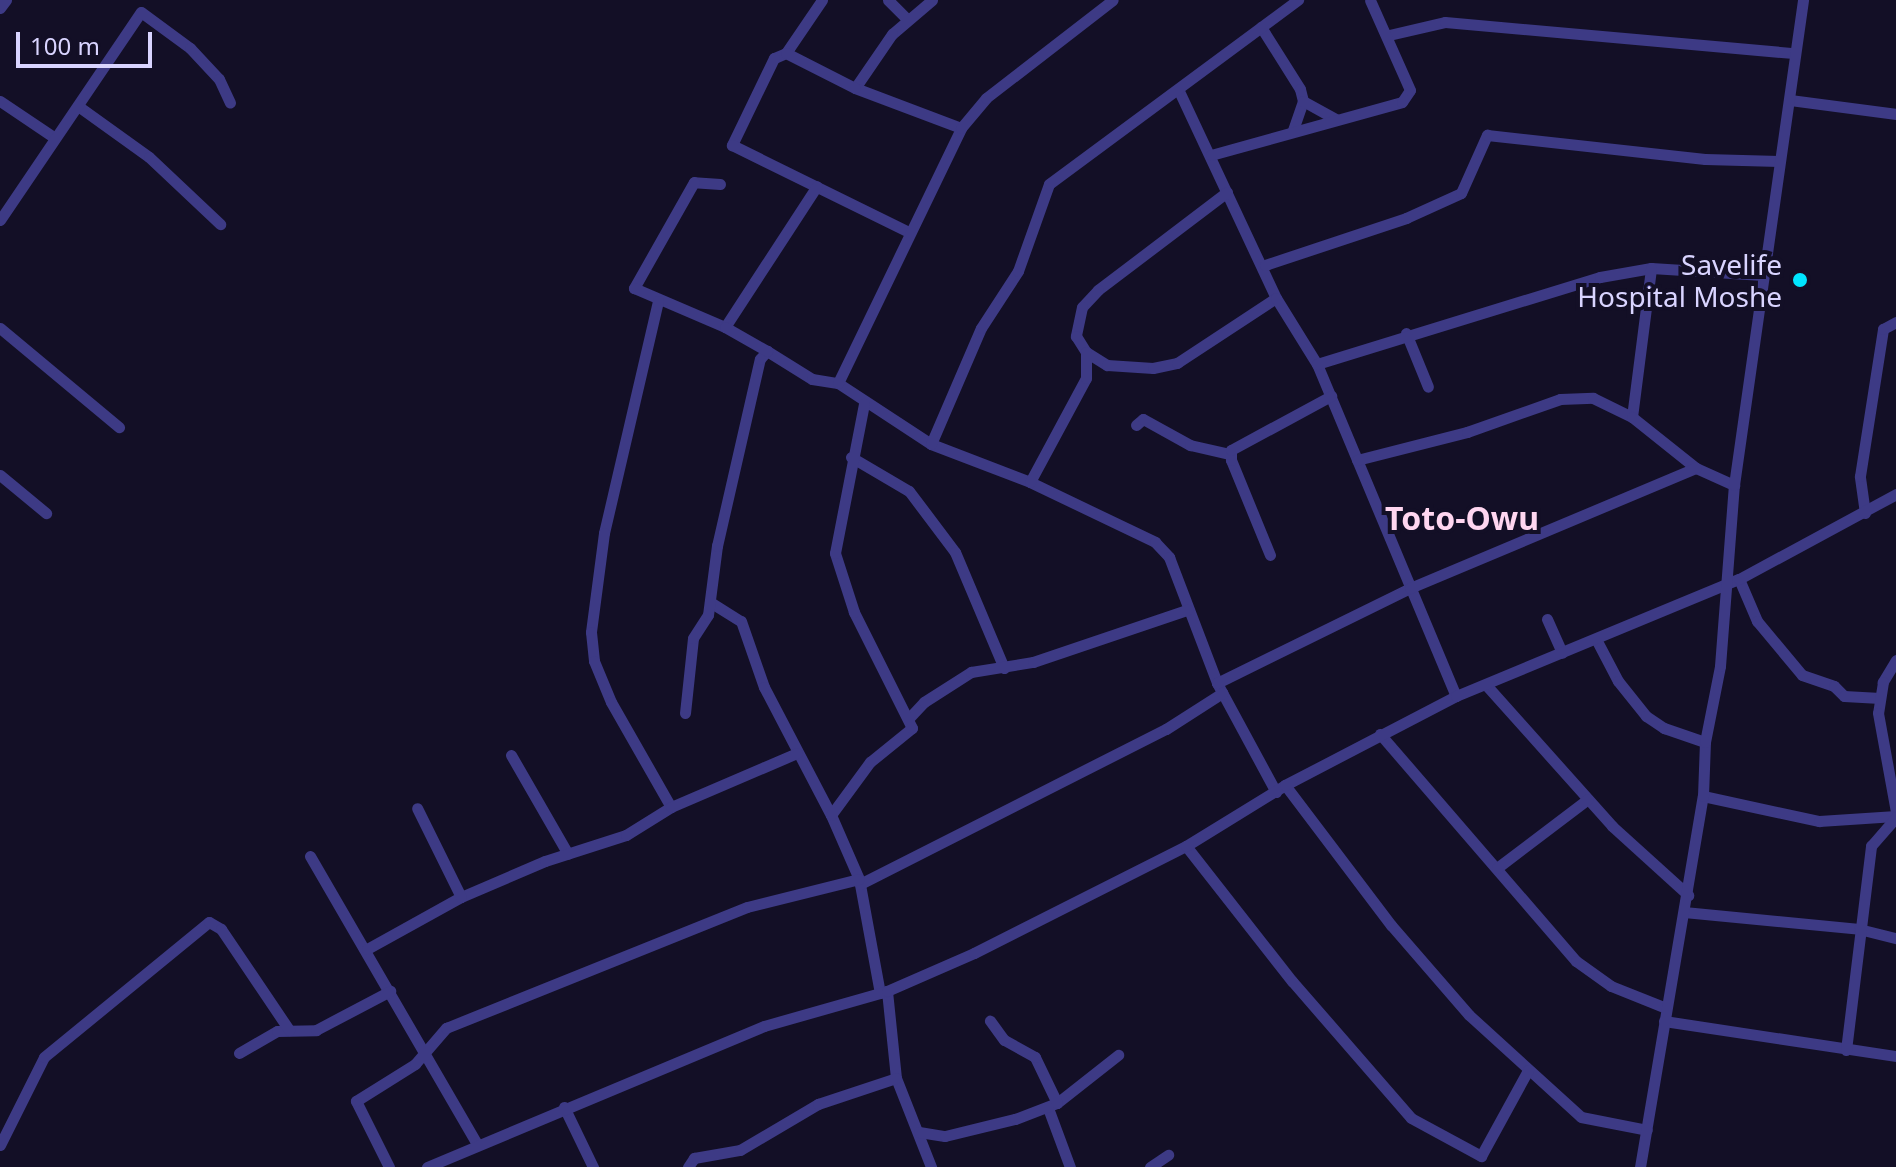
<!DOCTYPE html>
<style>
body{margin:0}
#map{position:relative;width:1896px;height:1167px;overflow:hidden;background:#130f26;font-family:"Noto Sans",sans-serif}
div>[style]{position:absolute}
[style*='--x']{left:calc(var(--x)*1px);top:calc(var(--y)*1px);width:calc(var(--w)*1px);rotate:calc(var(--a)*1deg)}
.street>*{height:11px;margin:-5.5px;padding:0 5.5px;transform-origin:5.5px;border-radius:5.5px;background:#3d3a85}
.dots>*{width:22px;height:22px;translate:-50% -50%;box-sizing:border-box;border:4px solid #130f26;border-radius:50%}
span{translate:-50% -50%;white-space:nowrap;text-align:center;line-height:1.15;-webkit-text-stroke:8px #130f26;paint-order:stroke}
.poi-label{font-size:28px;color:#d9d4ff}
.right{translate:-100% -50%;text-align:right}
.quarter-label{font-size:32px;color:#ffd6f0;font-weight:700}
.scale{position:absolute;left:16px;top:32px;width:136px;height:36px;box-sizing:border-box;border:4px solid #d9d4ff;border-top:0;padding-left:10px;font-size:24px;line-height:28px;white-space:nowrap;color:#d9d4ff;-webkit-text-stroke:6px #130f26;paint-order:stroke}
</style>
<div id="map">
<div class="street">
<i style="--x:822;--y:0;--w:64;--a:124.2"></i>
<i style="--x:786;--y:53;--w:13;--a:157"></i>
<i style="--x:774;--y:58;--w:97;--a:115.8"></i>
<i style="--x:732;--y:145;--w:195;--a:26.2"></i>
<i style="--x:888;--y:0;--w:27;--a:45"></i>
<i style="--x:932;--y:0;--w:52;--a:139.6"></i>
<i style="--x:892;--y:34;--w:65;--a:124.4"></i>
<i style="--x:855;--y:88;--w:113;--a:20.7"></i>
<i style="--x:0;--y:8;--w:10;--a:-53"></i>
<i style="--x:1261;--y:27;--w:73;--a:57.8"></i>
<i style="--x:1300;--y:89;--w:12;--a:76"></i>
<i style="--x:1303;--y:101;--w:31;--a:109"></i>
<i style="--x:1389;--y:35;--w:57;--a:-13.1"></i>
<i style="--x:1445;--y:22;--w:350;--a:5.1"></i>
<i style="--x:786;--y:53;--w:77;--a:26.9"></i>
<i style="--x:1179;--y:91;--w:229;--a:64.9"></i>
<i style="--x:1790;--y:100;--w:107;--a:7.5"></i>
<i style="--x:0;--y:101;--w:66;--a:33.9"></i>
<i style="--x:1303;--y:101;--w:38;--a:29"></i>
<i style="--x:78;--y:106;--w:87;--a:35.7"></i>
<i style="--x:149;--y:157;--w:98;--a:43.3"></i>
<i style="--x:1211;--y:155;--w:198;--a:-15.5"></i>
<i style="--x:1402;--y:102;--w:14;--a:-56"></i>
<i style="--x:1410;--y:90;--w:98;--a:-114"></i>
<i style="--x:720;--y:184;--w:26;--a:-176"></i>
<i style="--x:694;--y:182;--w:122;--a:119.5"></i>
<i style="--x:634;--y:288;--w:99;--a:23.2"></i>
<i style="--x:725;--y:327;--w:168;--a:-56.9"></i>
<i style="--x:1227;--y:192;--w:162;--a:142.8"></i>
<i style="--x:1098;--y:290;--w:23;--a:133"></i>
<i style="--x:1082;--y:307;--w:30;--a:102"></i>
<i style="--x:1076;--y:336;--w:19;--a:58"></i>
<i style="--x:1086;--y:352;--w:25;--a:32"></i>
<i style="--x:1107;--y:365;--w:46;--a:3.7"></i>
<i style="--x:1153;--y:368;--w:25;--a:-12"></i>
<i style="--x:1177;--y:363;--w:118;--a:-33.3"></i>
<i style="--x:1276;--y:298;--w:78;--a:58.2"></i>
<i style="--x:1317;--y:364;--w:360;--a:67.3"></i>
<i style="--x:0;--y:220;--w:251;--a:-55.9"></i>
<i style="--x:141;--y:12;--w:61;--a:36.3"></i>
<i style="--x:190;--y:48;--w:42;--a:46.9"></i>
<i style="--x:219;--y:79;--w:26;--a:65"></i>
<i style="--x:1265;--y:265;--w:149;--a:-18.4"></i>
<i style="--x:1406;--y:218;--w:60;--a:-24.4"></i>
<i style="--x:1461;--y:193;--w:64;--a:-65.9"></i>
<i style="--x:1487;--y:135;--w:219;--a:6.3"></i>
<i style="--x:1705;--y:159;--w:74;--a:1.5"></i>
<i style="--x:658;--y:301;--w:238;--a:103.1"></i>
<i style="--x:604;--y:533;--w:100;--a:97.5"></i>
<i style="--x:591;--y:632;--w:29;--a:84"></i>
<i style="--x:594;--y:661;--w:44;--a:67.5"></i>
<i style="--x:611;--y:702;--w:121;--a:60.3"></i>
<i style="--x:0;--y:328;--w:155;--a:39.8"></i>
<i style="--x:1406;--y:333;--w:58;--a:67.8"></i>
<i style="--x:767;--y:351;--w:53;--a:31.9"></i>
<i style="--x:812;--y:379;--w:26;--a:9"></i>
<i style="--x:838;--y:383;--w:111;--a:33.3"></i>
<i style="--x:931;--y:444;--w:106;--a:21"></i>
<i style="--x:1030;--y:482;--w:139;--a:25.6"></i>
<i style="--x:1155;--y:542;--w:21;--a:47"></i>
<i style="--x:1169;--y:557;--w:135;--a:69.1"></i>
<i style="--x:1217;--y:683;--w:124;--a:61.6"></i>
<i style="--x:1317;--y:364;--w:296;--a:-17.1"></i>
<i style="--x:1600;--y:277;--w:52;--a:-10"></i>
<i style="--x:1651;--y:268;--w:112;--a:3.6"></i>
<i style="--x:838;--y:383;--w:283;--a:-64.2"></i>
<i style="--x:961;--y:128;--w:39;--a:-50"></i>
<i style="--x:986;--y:98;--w:160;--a:-37.7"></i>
<i style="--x:1632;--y:417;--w:150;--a:-82.7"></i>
<i style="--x:1136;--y:425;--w:9;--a:-41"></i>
<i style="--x:1143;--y:419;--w:54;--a:29"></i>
<i style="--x:1190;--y:445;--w:41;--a:12.7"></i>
<i style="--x:931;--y:444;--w:126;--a:-66.7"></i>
<i style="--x:981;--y:328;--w:68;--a:-57"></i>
<i style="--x:1018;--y:271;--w:92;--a:-70.4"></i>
<i style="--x:1049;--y:184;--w:310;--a:-36.5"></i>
<i style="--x:851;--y:457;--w:67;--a:30.4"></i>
<i style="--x:909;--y:491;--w:76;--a:53"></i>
<i style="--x:955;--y:552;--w:126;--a:67.1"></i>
<i style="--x:1357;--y:460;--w:114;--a:-14.3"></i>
<i style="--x:1467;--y:432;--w:99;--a:-19.5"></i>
<i style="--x:1560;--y:399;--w:33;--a:-2"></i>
<i style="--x:1593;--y:398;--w:43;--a:26"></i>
<i style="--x:1632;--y:417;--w:82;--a:38.6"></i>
<i style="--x:1696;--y:468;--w:42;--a:24.1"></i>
<i style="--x:0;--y:475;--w:60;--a:39.6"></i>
<i style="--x:1030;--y:482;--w:118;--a:-61.7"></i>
<i style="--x:1086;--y:378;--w:26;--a:-90"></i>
<i style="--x:1865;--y:513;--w:37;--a:-98"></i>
<i style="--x:1860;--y:476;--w:149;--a:-81.1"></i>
<i style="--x:1883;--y:329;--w:15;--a:-28"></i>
<i style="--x:1270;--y:555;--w:103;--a:-112.3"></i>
<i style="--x:1231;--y:460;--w:10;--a:-90"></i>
<i style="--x:1231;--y:450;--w:114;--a:-28.4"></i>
<i style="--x:1739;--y:579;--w:46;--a:66.8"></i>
<i style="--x:1757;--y:621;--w:70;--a:50.2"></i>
<i style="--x:1802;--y:675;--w:34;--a:19"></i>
<i style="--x:1834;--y:686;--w:14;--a:45"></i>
<i style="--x:1844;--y:696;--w:36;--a:3"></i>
<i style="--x:710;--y:602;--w:36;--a:32"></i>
<i style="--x:741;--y:621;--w:70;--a:70.8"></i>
<i style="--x:764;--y:687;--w:144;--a:62.4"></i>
<i style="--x:831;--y:815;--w:70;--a:66.4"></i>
<i style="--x:859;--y:879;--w:116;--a:79.6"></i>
<i style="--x:1547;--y:619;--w:37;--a:66"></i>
<i style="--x:1597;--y:641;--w:45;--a:62.3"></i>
<i style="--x:1618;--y:681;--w:45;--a:51.3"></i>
<i style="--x:1646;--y:716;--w:22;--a:34"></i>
<i style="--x:1664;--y:728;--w:43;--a:18.9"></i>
<i style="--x:1896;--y:660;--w:26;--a:121"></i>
<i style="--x:1883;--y:682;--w:31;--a:99"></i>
<i style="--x:1878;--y:713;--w:101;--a:79.7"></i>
<i style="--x:1217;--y:683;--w:215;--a:-26.2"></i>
<i style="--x:1410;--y:588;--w:310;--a:-22.8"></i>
<i style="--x:1487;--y:686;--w:188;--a:48.2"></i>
<i style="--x:1612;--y:826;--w:103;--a:42.2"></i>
<i style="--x:685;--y:713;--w:75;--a:-83.9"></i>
<i style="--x:693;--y:638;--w:27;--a:-57"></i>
<i style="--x:708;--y:615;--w:70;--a:-82.6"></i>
<i style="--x:717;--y:546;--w:192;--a:-77.1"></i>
<i style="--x:760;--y:359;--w:11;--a:-49"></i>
<i style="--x:767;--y:351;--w:48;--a:-150.3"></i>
<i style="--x:909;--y:718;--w:22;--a:-47"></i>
<i style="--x:924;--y:702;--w:56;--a:-32.6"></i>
<i style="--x:971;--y:672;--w:63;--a:-9.2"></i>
<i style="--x:1033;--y:662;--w:163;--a:-18.7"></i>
<i style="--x:1380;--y:734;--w:300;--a:49.2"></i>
<i style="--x:1576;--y:961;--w:43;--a:35.5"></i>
<i style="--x:1611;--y:986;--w:59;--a:21.8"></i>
<i style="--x:511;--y:755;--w:114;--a:60.1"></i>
<i style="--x:1285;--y:785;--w:176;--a:52.9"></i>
<i style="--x:1391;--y:925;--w:119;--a:49.1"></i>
<i style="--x:1469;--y:1015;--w:151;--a:42.3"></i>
<i style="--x:1581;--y:1117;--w:67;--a:11.1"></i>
<i style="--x:1703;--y:796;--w:119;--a:12.2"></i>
<i style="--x:1819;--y:821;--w:77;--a:-3.7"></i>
<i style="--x:831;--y:815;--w:66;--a:-53.7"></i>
<i style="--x:870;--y:762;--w:54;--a:-39"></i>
<i style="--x:912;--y:728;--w:130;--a:-116.6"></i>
<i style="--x:854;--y:612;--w:62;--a:-107.9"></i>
<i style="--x:835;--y:553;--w:152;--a:-79"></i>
<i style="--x:1186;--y:846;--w:172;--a:51.9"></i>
<i style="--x:1292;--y:981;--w:181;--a:49"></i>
<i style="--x:1411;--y:1118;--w:80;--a:28.5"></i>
<i style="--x:1481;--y:1156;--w:98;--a:-61.3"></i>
<i style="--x:310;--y:856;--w:333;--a:59.9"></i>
<i style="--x:1497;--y:868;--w:114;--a:-37.2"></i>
<i style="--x:860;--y:884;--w:343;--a:-26.9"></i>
<i style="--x:1166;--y:729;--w:67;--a:-32.7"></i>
<i style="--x:461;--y:897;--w:91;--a:-23.2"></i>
<i style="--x:545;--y:861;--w:85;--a:-17.8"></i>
<i style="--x:626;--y:835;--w:53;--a:-31.9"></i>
<i style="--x:671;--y:807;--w:137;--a:-23.2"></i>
<i style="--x:1684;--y:912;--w:176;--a:5.5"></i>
<i style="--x:1859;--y:929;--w:38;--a:14"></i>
<i style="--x:367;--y:949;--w:107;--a:-29"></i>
<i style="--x:461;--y:897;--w:99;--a:-116.3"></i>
<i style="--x:887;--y:991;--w:87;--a:84.1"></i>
<i style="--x:896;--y:1078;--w:96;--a:68.5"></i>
<i style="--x:1664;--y:1021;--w:235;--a:8.6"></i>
<i style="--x:1846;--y:1050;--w:206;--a:-83"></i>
<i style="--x:1871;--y:846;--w:38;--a:-49"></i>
<i style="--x:239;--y:1053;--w:44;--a:-30.1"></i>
<i style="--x:277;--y:1031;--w:39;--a:-1"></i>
<i style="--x:316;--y:1030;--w:84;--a:-27.8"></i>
<i style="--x:1057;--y:1103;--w:78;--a:-38.2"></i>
<i style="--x:564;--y:1107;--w:67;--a:64.2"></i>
<i style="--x:1048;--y:1108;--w:63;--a:69.6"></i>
<i style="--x:919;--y:1132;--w:26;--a:9"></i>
<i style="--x:945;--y:1136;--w:72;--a:-13.7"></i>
<i style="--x:1015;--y:1119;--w:45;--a:-20.9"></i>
<i style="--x:1057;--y:1103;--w:51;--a:-115.6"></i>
<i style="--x:1035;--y:1057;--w:35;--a:-151"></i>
<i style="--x:1004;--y:1040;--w:24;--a:-126"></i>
<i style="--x:0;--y:1145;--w:98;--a:-63.4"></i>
<i style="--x:44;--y:1057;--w:213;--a:-39.3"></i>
<i style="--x:209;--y:922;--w:14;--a:30"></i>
<i style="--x:221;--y:929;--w:122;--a:56"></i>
<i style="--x:389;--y:1167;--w:74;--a:-116.6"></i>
<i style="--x:356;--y:1101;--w:70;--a:-32.1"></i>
<i style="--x:415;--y:1064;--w:48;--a:-49.3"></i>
<i style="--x:446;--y:1028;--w:324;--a:-21.9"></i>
<i style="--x:747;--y:907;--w:115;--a:-14"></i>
<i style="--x:427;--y:1167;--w:365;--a:-22.7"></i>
<i style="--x:764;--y:1026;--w:128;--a:-15.9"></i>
<i style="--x:887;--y:991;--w:95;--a:-23.6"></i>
<i style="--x:974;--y:953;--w:237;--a:-26.8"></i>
<i style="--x:1186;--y:846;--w:116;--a:-31.6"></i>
<i style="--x:1285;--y:785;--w:193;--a:-27.5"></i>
<i style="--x:1456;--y:696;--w:306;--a:-22.5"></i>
<i style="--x:1739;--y:579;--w:179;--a:-28.4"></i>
<i style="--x:688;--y:1167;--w:11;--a:-56"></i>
<i style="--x:694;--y:1158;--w:47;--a:-9.9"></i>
<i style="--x:740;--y:1150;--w:91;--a:-30.5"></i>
<i style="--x:818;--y:1104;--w:82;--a:-18.4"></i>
<i style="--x:1150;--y:1167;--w:22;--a:-34"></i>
<i style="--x:1640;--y:1167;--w:376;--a:-80.4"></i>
<i style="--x:1703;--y:796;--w:54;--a:-87.9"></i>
<i style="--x:1705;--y:742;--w:77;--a:-78.8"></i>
<i style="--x:1720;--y:666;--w:182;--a:-85.6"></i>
<i style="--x:1734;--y:485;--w:490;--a:-81.9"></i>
</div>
<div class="dots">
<i style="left:1800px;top:280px;background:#00e5ff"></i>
</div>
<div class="poi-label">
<span class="right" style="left:1782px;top:280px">Savelife<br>Hospital Moshe</span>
</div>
<div class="quarter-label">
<span style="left:1462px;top:518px">Toto-Owu</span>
</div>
<div class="scale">100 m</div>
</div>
